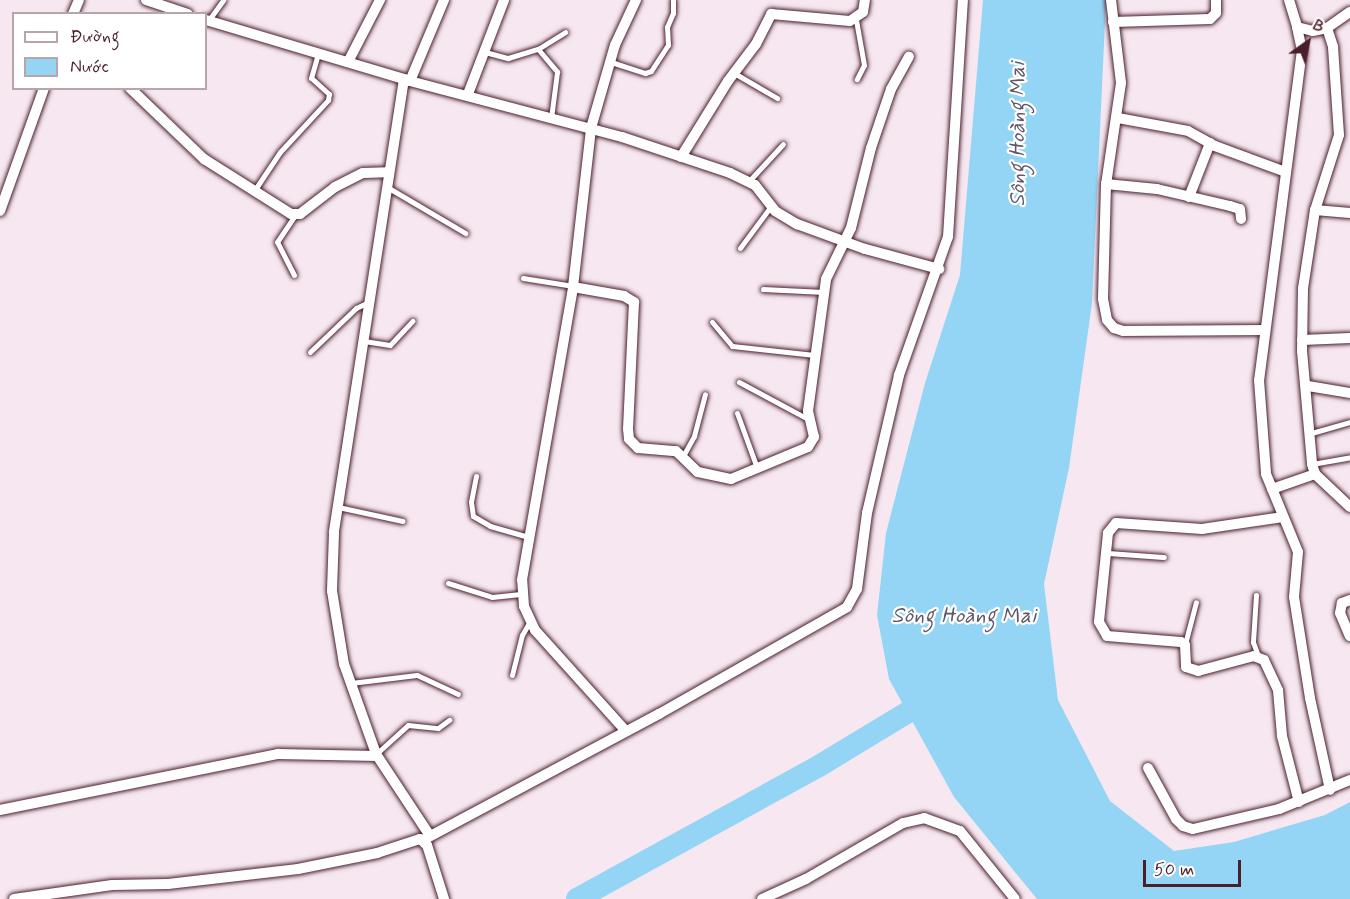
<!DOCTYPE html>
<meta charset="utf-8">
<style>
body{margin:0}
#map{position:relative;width:1350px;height:899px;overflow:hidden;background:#f6e7f1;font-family:Mynerve,sans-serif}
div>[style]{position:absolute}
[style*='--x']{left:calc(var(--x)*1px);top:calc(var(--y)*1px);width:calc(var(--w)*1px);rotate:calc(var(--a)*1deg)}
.water>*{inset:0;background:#94d5f6}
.river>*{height:22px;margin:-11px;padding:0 11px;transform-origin:11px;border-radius:11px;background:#94d5f6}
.roads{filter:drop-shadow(0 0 2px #4a1f2b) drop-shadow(0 0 2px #4a1f2b)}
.service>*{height:5px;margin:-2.5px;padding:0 2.5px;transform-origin:2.5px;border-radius:2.5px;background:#fff}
.minor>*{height:10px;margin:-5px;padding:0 5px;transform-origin:5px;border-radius:5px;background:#fff}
span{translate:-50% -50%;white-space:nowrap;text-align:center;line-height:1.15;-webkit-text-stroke:4.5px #fff;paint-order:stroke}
.water-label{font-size:22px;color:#605668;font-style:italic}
.legend{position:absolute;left:12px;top:12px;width:195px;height:78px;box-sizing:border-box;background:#fff;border:2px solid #b7a5aa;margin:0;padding:8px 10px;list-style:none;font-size:18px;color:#4a1f2b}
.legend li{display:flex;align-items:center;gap:12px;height:30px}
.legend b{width:30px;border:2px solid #b7a5aa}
.north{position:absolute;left:1278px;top:12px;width:60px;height:60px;-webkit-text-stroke:4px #fff;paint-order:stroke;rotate:33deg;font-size:16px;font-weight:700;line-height:24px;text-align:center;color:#4a1f2b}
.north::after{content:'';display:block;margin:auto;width:21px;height:27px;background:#4a1f2b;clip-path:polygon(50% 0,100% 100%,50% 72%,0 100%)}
.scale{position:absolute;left:1143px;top:860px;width:98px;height:27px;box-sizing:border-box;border:3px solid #4a1f2b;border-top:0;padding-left:8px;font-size:18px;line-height:21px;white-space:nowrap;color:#4a1f2b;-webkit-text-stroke:4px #fff;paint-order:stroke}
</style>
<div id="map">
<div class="water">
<i style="clip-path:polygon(983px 0,1106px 0,1092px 303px,1069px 468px,1044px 584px,1058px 700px,1110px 801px,1174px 851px,1234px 842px,1325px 815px,1350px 802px,1350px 899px,1037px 899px,954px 797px,889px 679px,877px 615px,886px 533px,925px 383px,960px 275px)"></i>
</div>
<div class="river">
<i style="--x:577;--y:899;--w:276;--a:-28.8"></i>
<i style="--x:819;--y:766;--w:133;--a:-31.2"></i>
</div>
<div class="roads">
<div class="service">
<i style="--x:856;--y:20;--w:46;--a:79.9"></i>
<i style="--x:864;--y:65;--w:16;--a:117"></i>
<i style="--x:208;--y:21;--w:26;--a:-54"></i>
<i style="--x:538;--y:49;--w:30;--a:50"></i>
<i style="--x:557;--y:72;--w:46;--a:97.4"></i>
<i style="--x:485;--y:52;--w:24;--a:15"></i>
<i style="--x:508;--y:58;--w:31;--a:-17"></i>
<i style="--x:538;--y:49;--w:32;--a:-32"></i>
<i style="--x:611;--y:62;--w:36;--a:18"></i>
<i style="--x:645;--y:73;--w:6;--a:-18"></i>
<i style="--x:651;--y:71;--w:31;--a:-57"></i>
<i style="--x:668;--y:45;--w:18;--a:-93"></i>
<i style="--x:667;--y:27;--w:15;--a:-67"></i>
<i style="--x:673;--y:13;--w:13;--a:-90"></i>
<i style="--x:734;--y:73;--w:50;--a:30.2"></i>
<i style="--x:749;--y:181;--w:50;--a:-47.4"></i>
<i style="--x:387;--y:187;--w:91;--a:30.5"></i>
<i style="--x:254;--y:191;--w:47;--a:-56.3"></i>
<i style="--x:280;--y:152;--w:71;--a:-47.3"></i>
<i style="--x:328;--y:100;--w:6;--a:-81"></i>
<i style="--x:329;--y:94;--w:24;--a:-138"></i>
<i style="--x:311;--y:78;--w:25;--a:-74"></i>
<i style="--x:740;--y:248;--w:52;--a:-53.6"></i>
<i style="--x:294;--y:275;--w:37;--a:-117"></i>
<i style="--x:277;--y:242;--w:32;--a:-56"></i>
<i style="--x:523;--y:278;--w:51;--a:9.1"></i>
<i style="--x:763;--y:289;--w:61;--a:2.8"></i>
<i style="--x:712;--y:322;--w:31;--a:50"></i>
<i style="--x:732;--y:346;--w:83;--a:6.2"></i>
<i style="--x:364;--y:341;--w:26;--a:9"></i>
<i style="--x:390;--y:345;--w:33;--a:-47"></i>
<i style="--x:310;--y:352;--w:64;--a:-43.7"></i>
<i style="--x:356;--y:308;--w:14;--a:-25"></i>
<i style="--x:739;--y:382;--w:78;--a:28.2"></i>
<i style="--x:737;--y:413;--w:59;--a:70"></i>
<i style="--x:1308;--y:434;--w:44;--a:-15.9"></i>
<i style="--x:683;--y:456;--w:23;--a:-61"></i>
<i style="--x:694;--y:436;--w:43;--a:-75.3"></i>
<i style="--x:1312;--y:464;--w:39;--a:-10"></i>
<i style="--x:476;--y:476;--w:26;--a:101"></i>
<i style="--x:471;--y:502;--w:14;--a:82"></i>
<i style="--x:473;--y:516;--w:20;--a:30"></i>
<i style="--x:490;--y:526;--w:40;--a:16"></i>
<i style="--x:338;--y:507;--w:66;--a:12.3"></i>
<i style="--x:1107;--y:553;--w:57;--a:4"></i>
<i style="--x:448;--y:583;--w:46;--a:17.7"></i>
<i style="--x:492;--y:597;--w:31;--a:-6"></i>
<i style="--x:1256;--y:595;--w:47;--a:93.7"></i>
<i style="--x:1253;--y:642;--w:15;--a:70"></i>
<i style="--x:1185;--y:644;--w:43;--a:-75.3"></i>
<i style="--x:512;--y:675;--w:41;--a:-76"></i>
<i style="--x:522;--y:635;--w:16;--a:-60"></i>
<i style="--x:351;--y:683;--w:66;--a:-6.9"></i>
<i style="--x:417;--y:675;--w:45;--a:24.9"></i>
<i style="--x:376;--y:754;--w:43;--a:-42.2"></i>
<i style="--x:408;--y:725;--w:30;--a:6"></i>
<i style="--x:438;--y:728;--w:14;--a:-36"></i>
</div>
<div class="minor">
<i style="--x:146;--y:0;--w:44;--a:18.4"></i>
<i style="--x:1111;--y:0;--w:84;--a:83.1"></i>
<i style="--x:1121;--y:83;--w:102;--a:98.4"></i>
<i style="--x:1106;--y:184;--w:115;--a:91.5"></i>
<i style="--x:1103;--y:299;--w:21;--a:79"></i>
<i style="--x:1107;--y:320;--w:11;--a:49"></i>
<i style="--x:1114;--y:328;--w:9;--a:18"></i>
<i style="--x:1123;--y:331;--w:139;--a:-0.4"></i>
<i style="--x:1289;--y:0;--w:28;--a:73"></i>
<i style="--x:1297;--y:27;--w:16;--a:14"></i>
<i style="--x:1313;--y:31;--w:14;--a:-12"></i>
<i style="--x:1327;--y:28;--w:20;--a:72"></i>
<i style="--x:1333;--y:47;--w:88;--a:86.1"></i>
<i style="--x:1339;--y:135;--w:79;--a:107.7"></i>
<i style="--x:1315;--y:210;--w:79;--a:98.7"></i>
<i style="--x:1303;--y:288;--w:63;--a:90.9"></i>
<i style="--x:1302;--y:351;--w:113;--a:84.9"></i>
<i style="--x:1312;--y:464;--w:10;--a:73"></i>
<i style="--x:1315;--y:474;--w:48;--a:43.3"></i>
<i style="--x:73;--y:14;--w:15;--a:-67"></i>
<i style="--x:206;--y:20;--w:213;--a:16.6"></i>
<i style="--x:410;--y:81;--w:219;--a:14.8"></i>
<i style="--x:622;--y:137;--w:114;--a:18.4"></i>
<i style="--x:730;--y:173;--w:28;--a:26"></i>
<i style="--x:755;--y:185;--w:33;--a:52"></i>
<i style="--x:775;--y:211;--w:26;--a:31"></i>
<i style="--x:797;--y:224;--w:72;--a:20.2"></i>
<i style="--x:865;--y:249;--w:77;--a:15.1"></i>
<i style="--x:1113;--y:22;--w:97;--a:-1.8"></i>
<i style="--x:1210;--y:19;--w:8;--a:-45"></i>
<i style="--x:1216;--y:13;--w:13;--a:-90"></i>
<i style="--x:1297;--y:27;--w:24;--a:78"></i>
<i style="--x:1302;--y:50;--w:333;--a:97.4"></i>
<i style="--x:1259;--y:380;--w:94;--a:85.7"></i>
<i style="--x:1266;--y:474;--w:84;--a:67.7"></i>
<i style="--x:1298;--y:552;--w:45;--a:95.1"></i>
<i style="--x:1294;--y:597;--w:102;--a:81"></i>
<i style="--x:1310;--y:698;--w:94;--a:77.7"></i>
<i style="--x:1327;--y:28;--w:28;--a:-35"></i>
<i style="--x:348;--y:62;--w:70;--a:-62.7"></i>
<i style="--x:404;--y:79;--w:459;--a:98.8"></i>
<i style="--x:334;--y:533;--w:58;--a:92"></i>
<i style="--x:332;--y:591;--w:74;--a:80.7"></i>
<i style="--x:344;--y:664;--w:96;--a:70.4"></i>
<i style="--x:376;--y:754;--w:98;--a:56.6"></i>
<i style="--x:410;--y:81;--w:88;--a:-67.2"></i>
<i style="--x:130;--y:88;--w:103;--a:43.8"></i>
<i style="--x:204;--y:159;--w:103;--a:32.3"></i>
<i style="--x:291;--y:214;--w:9;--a:0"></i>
<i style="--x:300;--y:214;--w:44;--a:-37.6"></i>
<i style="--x:335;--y:187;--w:31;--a:-27"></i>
<i style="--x:363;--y:173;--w:24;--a:-2"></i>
<i style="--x:468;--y:94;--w:101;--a:-69"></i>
<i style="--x:1118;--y:118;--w:71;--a:10.5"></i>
<i style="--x:1188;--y:131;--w:31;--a:29"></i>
<i style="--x:1215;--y:146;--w:72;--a:20.2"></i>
<i style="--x:681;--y:157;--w:89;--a:-58.3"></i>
<i style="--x:728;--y:81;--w:46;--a:-52.9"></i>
<i style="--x:756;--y:44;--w:34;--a:-63"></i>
<i style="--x:771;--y:14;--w:79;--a:5.1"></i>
<i style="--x:850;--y:21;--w:16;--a:-35"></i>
<i style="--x:863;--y:12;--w:12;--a:-81"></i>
<i style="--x:1106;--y:184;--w:51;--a:5.6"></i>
<i style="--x:1157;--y:189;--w:75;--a:13.1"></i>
<i style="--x:1230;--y:206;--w:10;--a:17"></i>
<i style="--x:1240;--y:209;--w:10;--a:84"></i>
<i style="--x:1189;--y:197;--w:58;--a:-68.7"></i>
<i style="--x:1315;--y:210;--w:35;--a:5"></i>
<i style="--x:0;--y:211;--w:131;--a:-70.3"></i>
<i style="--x:573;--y:287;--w:52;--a:10"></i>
<i style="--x:624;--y:296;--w:12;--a:31"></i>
<i style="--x:634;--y:302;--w:127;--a:92.7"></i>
<i style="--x:628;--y:429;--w:10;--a:84"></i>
<i style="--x:629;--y:439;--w:13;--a:45"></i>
<i style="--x:638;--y:448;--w:38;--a:5"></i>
<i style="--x:676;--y:451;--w:30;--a:44"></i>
<i style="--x:698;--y:472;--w:34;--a:12"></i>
<i style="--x:731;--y:479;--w:83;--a:-22.6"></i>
<i style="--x:808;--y:447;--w:12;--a:-59"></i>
<i style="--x:814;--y:437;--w:27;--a:-103"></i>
<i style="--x:808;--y:411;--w:133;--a:-82.2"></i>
<i style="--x:826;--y:279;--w:57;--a:-63.9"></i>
<i style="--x:851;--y:228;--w:82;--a:-76"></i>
<i style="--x:871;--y:148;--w:62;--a:-71.3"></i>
<i style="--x:891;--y:89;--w:37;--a:-61"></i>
<i style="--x:1302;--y:340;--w:48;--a:-2.4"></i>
<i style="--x:1308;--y:386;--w:43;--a:9.5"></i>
<i style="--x:1272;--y:489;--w:46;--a:-19.2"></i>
<i style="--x:1283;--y:517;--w:82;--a:171.6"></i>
<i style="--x:1202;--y:529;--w:86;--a:-176"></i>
<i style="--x:1116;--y:523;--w:13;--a:129"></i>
<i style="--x:1108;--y:533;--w:89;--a:95.8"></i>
<i style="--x:1099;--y:622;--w:16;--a:60"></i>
<i style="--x:1107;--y:636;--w:74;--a:4.6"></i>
<i style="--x:1181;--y:642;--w:5;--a:37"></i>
<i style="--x:1185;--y:645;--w:22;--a:87"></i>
<i style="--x:1186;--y:667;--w:13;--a:18"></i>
<i style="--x:1198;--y:671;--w:58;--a:-15"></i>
<i style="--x:1254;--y:656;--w:11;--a:22"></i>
<i style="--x:1264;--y:660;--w:33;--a:65"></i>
<i style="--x:1278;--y:690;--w:46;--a:85"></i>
<i style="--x:1282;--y:736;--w:68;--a:75.6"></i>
<i style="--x:1350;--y:600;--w:9;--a:159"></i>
<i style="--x:1342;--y:603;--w:10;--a:101"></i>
<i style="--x:1340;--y:613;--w:25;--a:67"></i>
<i style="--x:624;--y:729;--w:133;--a:-132"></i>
<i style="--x:535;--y:630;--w:26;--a:-115"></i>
<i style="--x:524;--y:606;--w:26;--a:-94"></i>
<i style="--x:522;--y:580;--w:297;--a:-80.1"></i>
<i style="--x:573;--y:287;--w:160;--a:-83.5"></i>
<i style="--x:591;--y:128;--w:86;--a:-73.9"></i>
<i style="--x:615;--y:45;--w:50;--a:-65"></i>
<i style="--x:1148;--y:768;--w:58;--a:61.2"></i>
<i style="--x:1176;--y:819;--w:10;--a:45"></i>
<i style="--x:1183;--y:826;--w:10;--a:17"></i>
<i style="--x:1193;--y:829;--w:88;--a:-13.1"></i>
<i style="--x:1279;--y:809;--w:77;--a:-22.2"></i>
<i style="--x:0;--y:810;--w:284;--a:-11.4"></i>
<i style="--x:278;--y:754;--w:99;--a:1.2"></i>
<i style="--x:423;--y:840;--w:268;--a:-28.1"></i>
<i style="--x:659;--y:714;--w:216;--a:-29.6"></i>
<i style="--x:847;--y:607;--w:21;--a:-61"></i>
<i style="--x:857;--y:589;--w:77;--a:-82.5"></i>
<i style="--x:867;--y:513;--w:142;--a:-76.9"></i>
<i style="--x:899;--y:375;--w:146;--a:-70.5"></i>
<i style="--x:948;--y:237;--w:237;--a:-86.4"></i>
<i style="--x:14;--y:899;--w:99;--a:-8.1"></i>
<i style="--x:112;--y:885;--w:56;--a:-1"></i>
<i style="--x:168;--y:884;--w:131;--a:-6.6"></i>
<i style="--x:298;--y:869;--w:81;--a:-11.4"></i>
<i style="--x:377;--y:853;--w:45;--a:-18"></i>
<i style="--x:420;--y:839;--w:9;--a:41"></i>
<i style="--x:427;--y:845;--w:57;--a:72.5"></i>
<i style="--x:762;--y:899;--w:48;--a:-24.4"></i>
<i style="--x:806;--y:879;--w:112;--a:-30"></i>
<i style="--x:903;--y:823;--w:22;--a:-13"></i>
<i style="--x:924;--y:818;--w:38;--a:20"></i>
<i style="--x:960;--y:831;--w:87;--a:51"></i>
</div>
</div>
<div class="water-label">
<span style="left:1019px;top:134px;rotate:-90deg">Sông Hoàng Mai</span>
<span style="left:964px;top:617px">Sông Hoàng Mai</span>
</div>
<ul class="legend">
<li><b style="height:8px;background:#fff"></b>Đường</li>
<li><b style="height:16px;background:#94d5f6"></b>Nước</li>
</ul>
<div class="north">B</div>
<div class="scale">50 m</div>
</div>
